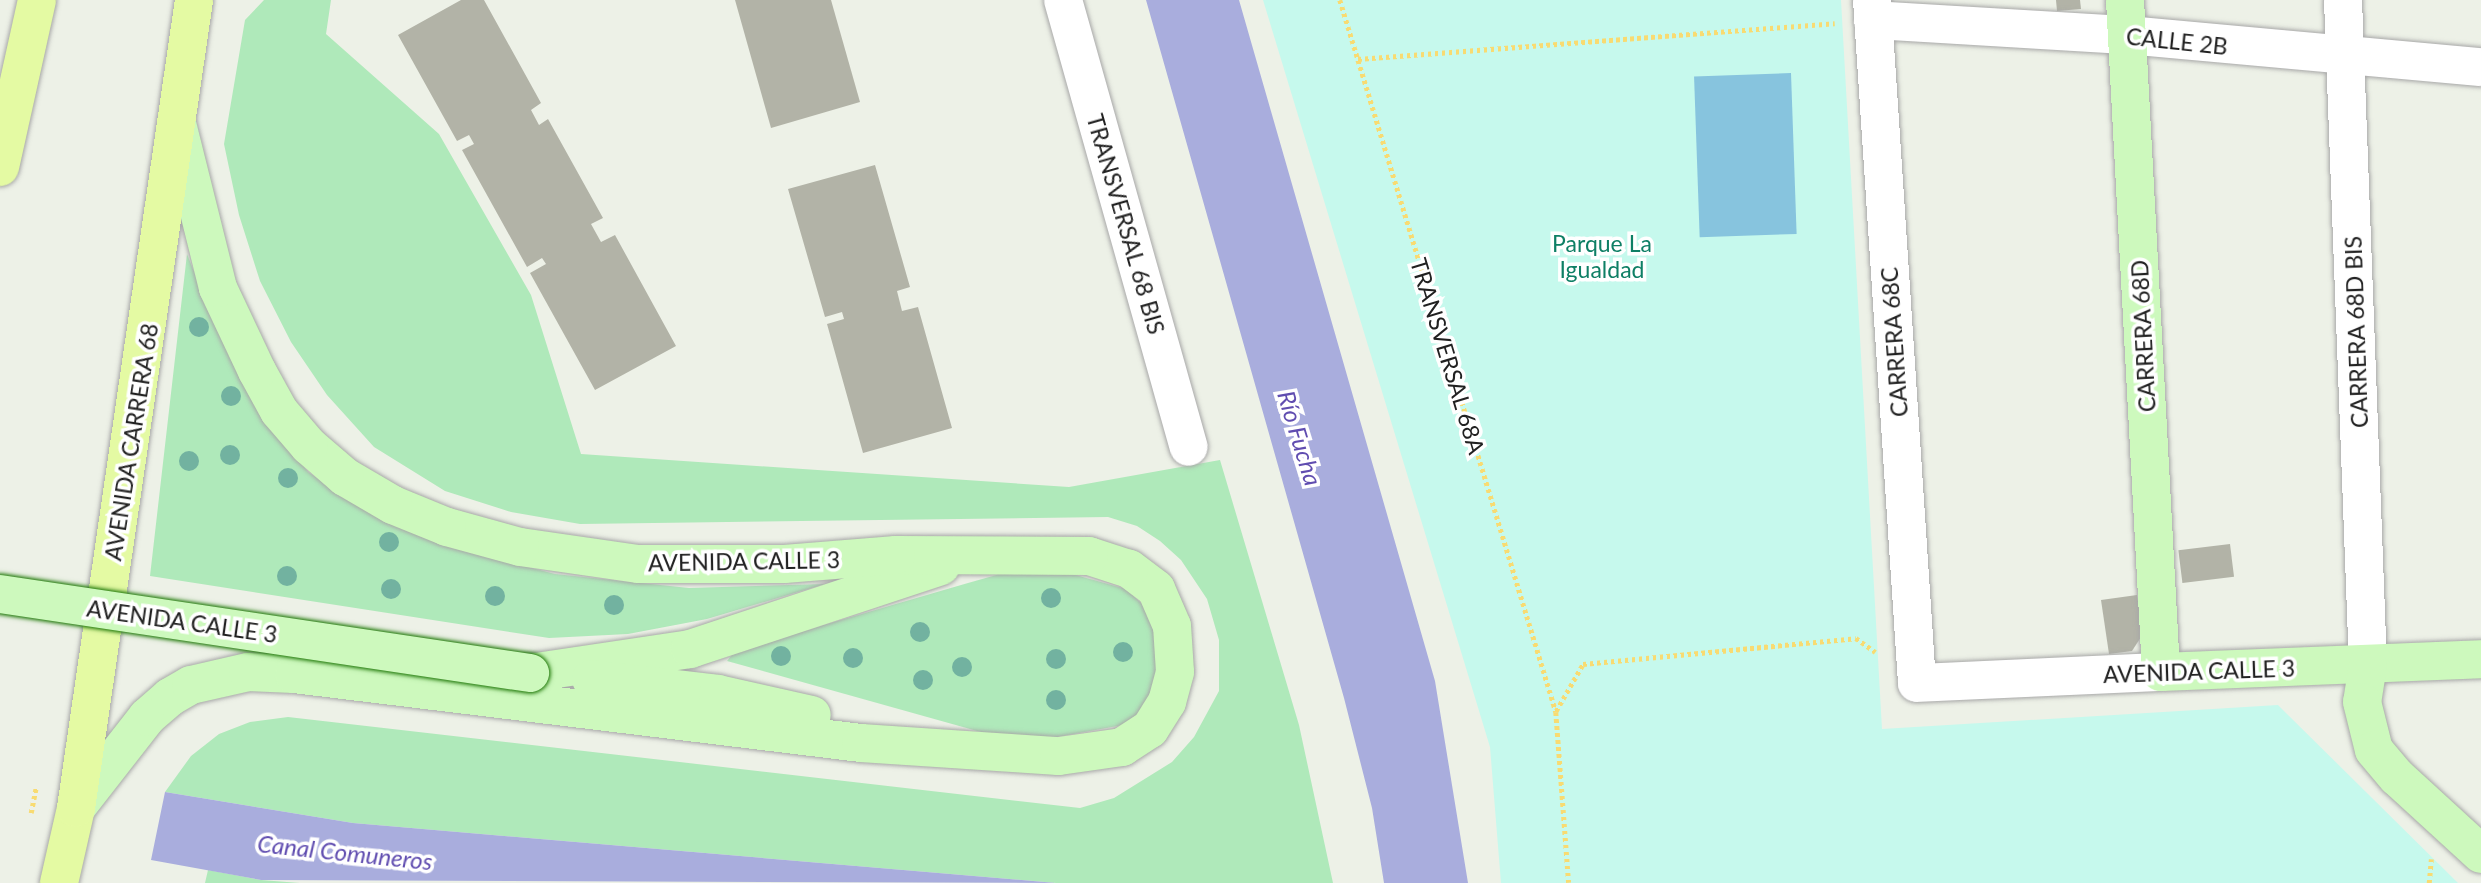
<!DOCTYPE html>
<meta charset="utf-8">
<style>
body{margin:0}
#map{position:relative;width:2481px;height:883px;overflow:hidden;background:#edf1e7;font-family:Lato,sans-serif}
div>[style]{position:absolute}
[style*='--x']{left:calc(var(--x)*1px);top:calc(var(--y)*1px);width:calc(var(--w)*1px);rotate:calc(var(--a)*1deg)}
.grass>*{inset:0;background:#afe9ba}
.park>*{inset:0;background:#c6f9ed}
.pitch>*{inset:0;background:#87c4de;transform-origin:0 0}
.water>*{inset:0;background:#a9addd}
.building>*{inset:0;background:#b2b3a7;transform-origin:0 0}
.path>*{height:4.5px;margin-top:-2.25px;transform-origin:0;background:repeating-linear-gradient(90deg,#f8db72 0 3.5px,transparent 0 7px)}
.roads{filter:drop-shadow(0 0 2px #a8a8a8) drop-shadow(0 0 2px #a8a8a8)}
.street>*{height:38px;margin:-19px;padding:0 19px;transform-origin:19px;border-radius:19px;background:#fff}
.secondary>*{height:38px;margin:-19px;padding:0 19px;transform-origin:19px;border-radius:19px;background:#cdf9bd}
.primary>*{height:38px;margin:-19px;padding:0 19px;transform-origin:19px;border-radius:19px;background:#e4faa3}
.bridges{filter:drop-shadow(0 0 2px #1e7807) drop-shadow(0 0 2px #1e7807)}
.secondary-bridge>*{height:38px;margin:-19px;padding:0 19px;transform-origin:19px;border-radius:19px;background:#cdf9bd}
.trees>*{width:20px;height:20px;margin:-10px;border-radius:50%;background:#72b2a0}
span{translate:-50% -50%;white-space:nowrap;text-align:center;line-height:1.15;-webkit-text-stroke:7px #fff;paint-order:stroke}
.street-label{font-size:23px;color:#212121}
.park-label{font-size:23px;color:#0e7f65}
.water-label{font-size:24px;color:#604db0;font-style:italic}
</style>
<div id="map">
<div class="grass">
<i style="clip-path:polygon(264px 0,331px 0,326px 34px,439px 134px,531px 295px,581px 454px,1069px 487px,1220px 460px,1299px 725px,1333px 883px,1056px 883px,353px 823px,165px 792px,191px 756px,219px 734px,250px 722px,288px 717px,1080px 808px,1114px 798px,1172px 762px,1194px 737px,1219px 691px,1219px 640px,1207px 599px,1181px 560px,1160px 541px,1137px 526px,1108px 517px,580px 524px,511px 512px,445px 491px,374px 447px,327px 395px,291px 342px,260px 281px,239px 215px,224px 144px,245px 20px)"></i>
<i style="clip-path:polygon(187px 254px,210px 312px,269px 422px,308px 472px,365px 509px,490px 557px,555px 574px,689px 588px,825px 584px,707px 619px,628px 634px,549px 638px,150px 576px)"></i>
<i style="clip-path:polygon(1054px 569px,1126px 589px,1146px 608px,1162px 655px,1146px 709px,1123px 725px,1046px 739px,995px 736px,727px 661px,735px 651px,968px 583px,1007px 572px)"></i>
<i style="clip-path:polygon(208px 870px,261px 880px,300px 883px,205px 883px)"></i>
</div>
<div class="park">
<i style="clip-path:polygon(1263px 0,1841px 0,1882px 729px,2278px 705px,2458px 883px,1501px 883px,1490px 747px)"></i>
</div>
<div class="pitch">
<i style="left:1791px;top:73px;width:161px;height:97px;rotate:88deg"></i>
</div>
<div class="water">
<i style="clip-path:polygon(1146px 0,1239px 0,1435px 681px,1468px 883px,1384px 883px,1372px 808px,1344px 698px)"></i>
<i style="clip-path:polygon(165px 792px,353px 823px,1056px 883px,261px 880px,151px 860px)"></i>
</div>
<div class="building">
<i style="clip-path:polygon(461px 0,484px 0,541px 103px,531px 110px,539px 125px,548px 119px,603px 218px,591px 224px,601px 242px,615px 235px,676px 346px,595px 390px,530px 273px,546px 264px,542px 258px,527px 267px,462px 150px,474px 144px,469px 135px,457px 141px,398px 35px)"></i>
<i style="clip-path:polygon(735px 0,831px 0,860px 102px,771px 128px)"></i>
<i style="clip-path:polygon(2056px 0,2080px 0,2081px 9px,2057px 11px)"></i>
<i style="clip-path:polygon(875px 165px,910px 287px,897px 291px,902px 311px,918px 307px,952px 428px,863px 453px,827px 324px,844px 319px,842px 312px,825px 317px,788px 189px)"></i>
<i style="left:2230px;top:544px;width:33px;height:52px;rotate:83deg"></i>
<i style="clip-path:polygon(2137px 595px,2143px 634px,2132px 651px,2109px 654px,2101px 600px)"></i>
</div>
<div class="path">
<i style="--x:1340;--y:0;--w:744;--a:73.12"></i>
<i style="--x:1556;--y:712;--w:171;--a:85.7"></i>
<i style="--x:1358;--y:59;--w:478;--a:-4.3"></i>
<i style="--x:1556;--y:711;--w:54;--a:-60.1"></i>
<i style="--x:1583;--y:664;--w:274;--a:-5.4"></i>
<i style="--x:1856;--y:638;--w:24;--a:36"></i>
<i style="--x:31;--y:813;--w:25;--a:-79"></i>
<i style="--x:2429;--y:883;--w:24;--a:-85"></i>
</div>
<div class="roads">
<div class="street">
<i style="--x:1063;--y:0;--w:464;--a:74.3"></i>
<i style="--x:1872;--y:0;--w:684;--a:86.23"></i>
<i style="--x:1917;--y:683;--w:244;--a:-2.6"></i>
<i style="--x:2343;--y:0;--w:665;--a:87.85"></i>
<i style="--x:1873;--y:20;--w:254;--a:3.4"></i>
<i style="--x:2127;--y:35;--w:355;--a:5.2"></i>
</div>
<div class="secondary">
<i style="--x:2125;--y:0;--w:673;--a:86.93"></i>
<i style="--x:2161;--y:672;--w:320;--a:-2.3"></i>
<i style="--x:2368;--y:665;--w:37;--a:99"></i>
<i style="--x:2362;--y:702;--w:49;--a:76"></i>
<i style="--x:2374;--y:750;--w:35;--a:50"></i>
<i style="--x:2397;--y:777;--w:114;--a:42.5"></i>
<i style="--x:530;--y:673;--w:162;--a:-8.5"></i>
<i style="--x:690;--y:649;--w:264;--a:-18.3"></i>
<i style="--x:591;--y:679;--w:128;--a:6.7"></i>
<i style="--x:718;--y:694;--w:96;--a:12.6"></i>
<i style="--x:76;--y:808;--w:115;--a:-52"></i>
<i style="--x:147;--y:717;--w:30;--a:-41"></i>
<i style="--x:170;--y:697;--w:24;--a:-30"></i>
<i style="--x:191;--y:685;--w:58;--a:-12.8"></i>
<i style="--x:248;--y:672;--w:46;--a:2.5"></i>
<i style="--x:294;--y:674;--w:571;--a:6.94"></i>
<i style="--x:861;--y:743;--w:198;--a:3.8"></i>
<i style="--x:1059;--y:756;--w:64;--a:-8.1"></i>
<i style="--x:1122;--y:747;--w:33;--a:-33"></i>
<i style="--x:1150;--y:729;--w:32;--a:-58"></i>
<i style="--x:1167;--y:702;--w:31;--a:-75"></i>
<i style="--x:1175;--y:672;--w:46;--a:-93.7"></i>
<i style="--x:1172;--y:626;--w:40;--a:-113.4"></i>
<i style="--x:1156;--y:589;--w:34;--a:-143"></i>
<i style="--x:1129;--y:569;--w:42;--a:-162"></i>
<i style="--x:1089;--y:556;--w:193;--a:-179.7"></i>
<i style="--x:896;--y:555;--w:112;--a:175.4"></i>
<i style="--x:784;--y:564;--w:146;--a:180"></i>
<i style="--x:638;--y:564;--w:119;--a:-171.8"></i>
<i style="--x:520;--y:547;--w:76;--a:-164.7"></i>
<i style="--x:447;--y:527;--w:58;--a:-157.8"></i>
<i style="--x:393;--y:505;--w:56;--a:-149.7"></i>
<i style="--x:345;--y:477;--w:48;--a:-139.3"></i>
<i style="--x:309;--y:446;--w:46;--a:-130.6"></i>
<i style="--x:279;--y:411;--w:46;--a:-118.8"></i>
<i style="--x:257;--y:371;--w:92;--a:-115.2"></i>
<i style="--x:218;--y:288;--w:166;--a:-104"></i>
</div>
<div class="primary">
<i style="--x:0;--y:167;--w:171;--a:-77.5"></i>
<i style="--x:59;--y:883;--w:77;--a:-77.2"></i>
<i style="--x:76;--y:808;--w:817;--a:-81.69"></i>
</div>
</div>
<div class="bridges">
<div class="secondary-bridge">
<i style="--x:0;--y:594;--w:536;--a:8.48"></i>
</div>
</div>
<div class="trees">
<i style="left:199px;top:327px"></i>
<i style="left:231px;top:396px"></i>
<i style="left:230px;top:455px"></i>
<i style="left:189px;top:461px"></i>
<i style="left:288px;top:478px"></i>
<i style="left:389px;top:542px"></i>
<i style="left:287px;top:576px"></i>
<i style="left:391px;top:589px"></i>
<i style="left:495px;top:596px"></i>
<i style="left:1051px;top:598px"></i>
<i style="left:614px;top:605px"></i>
<i style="left:920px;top:632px"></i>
<i style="left:1123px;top:652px"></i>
<i style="left:781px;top:656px"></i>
<i style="left:853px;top:658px"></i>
<i style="left:1056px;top:659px"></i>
<i style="left:962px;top:667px"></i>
<i style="left:923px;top:680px"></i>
<i style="left:1056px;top:700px"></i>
</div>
<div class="street-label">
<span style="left:2177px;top:41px;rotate:6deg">CALLE 2B</span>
<span style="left:1126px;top:224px;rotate:74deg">TRANSVERSAL 68 BIS</span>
<span style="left:2356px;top:332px;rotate:-92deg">CARRERA 68D BIS</span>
<span style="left:2143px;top:336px;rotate:-93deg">CARRERA 68D</span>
<span style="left:1894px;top:342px;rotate:-94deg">CARRERA 68C</span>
<span style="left:1448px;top:356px;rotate:73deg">TRANSVERSAL 68A</span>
<span style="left:131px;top:442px;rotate:-81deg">AVENIDA CARRERA 68</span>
<span style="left:744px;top:561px;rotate:-1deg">AVENIDA CALLE 3</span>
<span style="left:182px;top:621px;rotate:8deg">AVENIDA CALLE 3</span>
<span style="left:2199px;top:671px;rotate:-2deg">AVENIDA CALLE 3</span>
</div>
<div class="park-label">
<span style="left:1602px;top:256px">Parque La<br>Igualdad</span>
</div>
<div class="water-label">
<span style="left:1300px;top:438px;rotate:73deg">Río Fucha</span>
<span style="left:345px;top:852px;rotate:6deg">Canal Comuneros</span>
</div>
</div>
